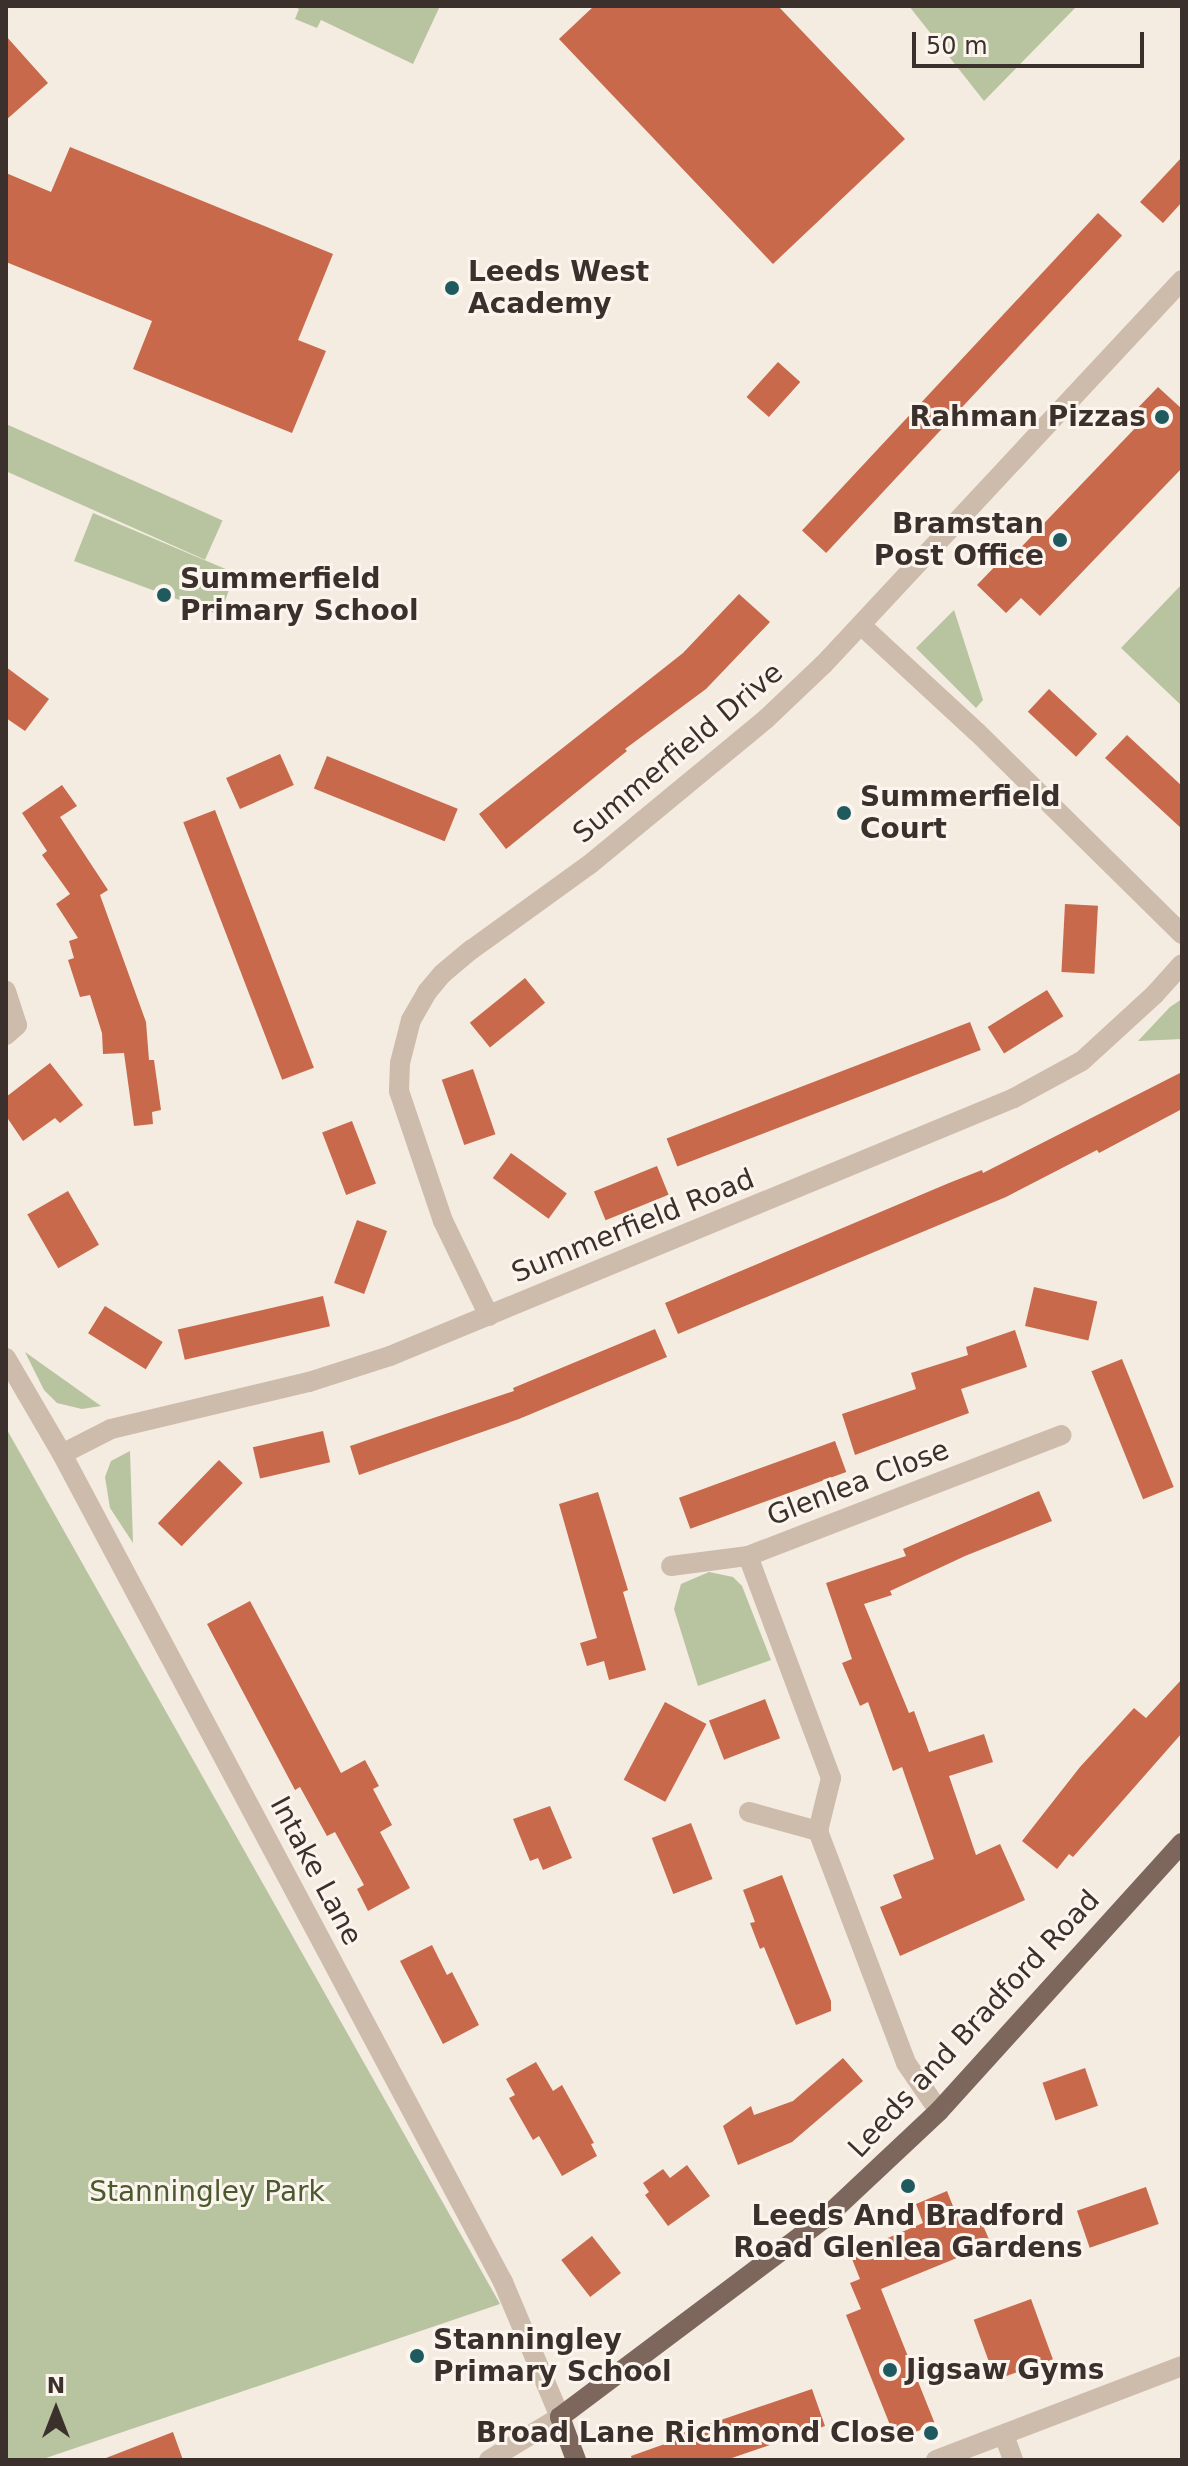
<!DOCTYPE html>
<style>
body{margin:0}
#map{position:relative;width:1188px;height:2466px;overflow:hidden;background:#f4ebe1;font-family:"DejaVu Sans",sans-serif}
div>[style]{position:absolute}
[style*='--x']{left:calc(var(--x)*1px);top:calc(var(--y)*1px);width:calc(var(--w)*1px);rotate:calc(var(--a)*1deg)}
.green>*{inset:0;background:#b8c4a0;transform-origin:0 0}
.building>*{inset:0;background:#c8694b;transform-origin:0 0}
.minor>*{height:20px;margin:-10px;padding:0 10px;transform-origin:10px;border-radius:10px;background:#cdbbac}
.major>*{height:20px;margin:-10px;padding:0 10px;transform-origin:10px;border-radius:10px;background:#7d675c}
.dots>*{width:22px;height:22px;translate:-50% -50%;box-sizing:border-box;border:4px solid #fbf5ee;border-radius:50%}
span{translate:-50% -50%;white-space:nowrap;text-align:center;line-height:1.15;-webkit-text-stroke:6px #fbf5ee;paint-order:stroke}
.poi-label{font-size:28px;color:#3b302b;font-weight:700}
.left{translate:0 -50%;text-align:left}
.right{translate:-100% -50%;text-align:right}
.street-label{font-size:28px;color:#3b302b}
.park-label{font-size:28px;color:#4a5a2e}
.frame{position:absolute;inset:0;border:8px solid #3b302b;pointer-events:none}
.north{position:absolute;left:16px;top:2370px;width:80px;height:80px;-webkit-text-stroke:6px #fbf5ee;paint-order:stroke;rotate:0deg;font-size:22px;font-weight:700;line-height:32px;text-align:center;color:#3b302b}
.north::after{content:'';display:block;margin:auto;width:28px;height:36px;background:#3b302b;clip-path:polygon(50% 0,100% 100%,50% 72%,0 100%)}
.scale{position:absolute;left:912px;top:32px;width:232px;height:36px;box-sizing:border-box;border:4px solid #3b302b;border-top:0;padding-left:10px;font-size:24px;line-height:28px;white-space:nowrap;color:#3b302b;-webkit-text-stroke:6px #fbf5ee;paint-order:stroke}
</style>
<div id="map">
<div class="green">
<i style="clip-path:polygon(292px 6px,440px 6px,413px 64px,321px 20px,317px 28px,295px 19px,299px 9px)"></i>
<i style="clip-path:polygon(909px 6px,1077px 6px,984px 101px)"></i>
<i style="left:6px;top:424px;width:237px;height:43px;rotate:24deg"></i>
<i style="clip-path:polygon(93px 513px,235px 573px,220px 615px,74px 561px)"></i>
<i style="clip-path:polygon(1182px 584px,1182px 706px,1121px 648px)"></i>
<i style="clip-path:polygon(954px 610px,983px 700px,976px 708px,916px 648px)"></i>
<i style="clip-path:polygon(1182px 999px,1182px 1039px,1138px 1041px,1170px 1007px)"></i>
<i style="clip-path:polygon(25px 1352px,101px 1406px,82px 1409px,57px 1403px,44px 1390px)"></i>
<i style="clip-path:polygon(6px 1428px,500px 2304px,40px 2460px,6px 2460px)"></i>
<i style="clip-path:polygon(130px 1451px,133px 1543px,110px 1508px,105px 1477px,111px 1461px)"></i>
<i style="clip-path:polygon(709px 1572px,733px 1577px,742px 1586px,771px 1660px,698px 1686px,674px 1609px,681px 1584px)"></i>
</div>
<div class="building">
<i style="clip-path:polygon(594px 6px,778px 6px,905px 139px,773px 264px,559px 39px)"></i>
<i style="clip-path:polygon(6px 36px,48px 83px,6px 120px)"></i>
<i style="clip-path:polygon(70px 147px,333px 254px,298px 340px,326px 351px,292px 433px,133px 369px,152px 321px,6px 262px,6px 173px,51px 192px)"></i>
<i style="clip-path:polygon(1182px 157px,1182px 202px,1163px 223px,1140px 202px)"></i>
<i style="left:1098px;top:213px;width:33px;height:434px;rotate:43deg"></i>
<i style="left:778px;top:362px;width:30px;height:47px;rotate:42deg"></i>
<i style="clip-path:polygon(1158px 387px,1182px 409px,1182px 468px,1040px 616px,1021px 598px,1006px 613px,977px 585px,1003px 558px,1007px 562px,1140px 423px,1131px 415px)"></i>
<i style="clip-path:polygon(739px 594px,770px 622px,706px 689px,625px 749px,627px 751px,506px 849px,479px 814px,683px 653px)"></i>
<i style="clip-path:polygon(6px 667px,49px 699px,25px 731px,6px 718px)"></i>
<i style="left:1049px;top:689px;width:66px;height:31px;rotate:43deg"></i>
<i style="clip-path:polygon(1127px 735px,1182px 786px,1182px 829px,1105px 758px)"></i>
<i style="left:280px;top:754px;width:34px;height:59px;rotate:66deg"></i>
<i style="left:327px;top:756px;width:141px;height:35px;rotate:22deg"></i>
<i style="clip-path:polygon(62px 785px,77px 806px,60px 817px,108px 890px,100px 895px,146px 1022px,149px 1060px,154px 1060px,161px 1110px,152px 1112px,153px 1124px,134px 1126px,124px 1053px,103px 1054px,102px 1033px,90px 995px,80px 997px,68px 960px,74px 958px,69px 941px,78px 938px,56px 904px,70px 894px,42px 855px,47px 851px,22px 813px)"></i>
<i style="left:215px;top:810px;width:276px;height:34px;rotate:69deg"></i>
<i style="left:1065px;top:904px;width:33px;height:68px;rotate:3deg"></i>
<i style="left:525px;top:978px;width:32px;height:71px;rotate:51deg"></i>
<i style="left:1047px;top:990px;width:31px;height:70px;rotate:58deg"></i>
<i style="left:970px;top:1022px;width:30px;height:325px;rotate:69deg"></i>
<i style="clip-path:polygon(50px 1063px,83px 1105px,60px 1123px,55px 1118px,23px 1141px,6px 1116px,6px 1097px)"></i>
<i style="left:473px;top:1069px;width:69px;height:33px;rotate:71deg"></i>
<i style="clip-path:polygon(1182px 1072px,1182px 1109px,1099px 1153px,1097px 1150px,1006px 1197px,678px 1334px,665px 1303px,949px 1183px,982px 1170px,983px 1173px)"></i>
<i style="left:352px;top:1121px;width:67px;height:32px;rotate:69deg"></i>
<i style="left:511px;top:1153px;width:69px;height:31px;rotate:36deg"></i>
<i style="left:657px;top:1166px;width:31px;height:68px;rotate:68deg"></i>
<i style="left:68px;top:1191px;width:62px;height:47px;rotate:60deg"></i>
<i style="left:357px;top:1220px;width:32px;height:67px;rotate:20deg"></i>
<i style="left:1034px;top:1287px;width:65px;height:40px;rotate:13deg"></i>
<i style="left:323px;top:1296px;width:31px;height:149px;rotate:77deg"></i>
<i style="left:105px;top:1306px;width:68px;height:32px;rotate:32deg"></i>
<i style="clip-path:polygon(655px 1329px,667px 1357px,519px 1419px,359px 1475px,350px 1446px,514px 1391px,513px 1388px)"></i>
<i style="clip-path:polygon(1015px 1330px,1027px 1367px,961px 1389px,969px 1413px,855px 1455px,842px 1414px,916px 1389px,911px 1373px,968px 1355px,966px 1347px)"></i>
<i style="left:1122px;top:1359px;width:138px;height:33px;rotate:68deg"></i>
<i style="left:323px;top:1431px;width:32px;height:72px;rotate:77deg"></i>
<i style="left:835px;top:1441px;width:33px;height:166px;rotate:70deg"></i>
<i style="left:219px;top:1460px;width:33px;height:88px;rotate:44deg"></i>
<i style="clip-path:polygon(1039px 1491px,1052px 1521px,965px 1556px,890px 1591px,892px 1595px,864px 1604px,909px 1713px,914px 1711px,929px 1752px,984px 1734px,993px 1762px,949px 1776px,976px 1855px,1000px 1844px,1025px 1900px,900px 1956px,880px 1907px,902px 1898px,893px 1875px,934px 1859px,902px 1767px,893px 1771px,868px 1702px,860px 1706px,842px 1663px,852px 1659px,826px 1583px,906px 1556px,903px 1549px)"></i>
<i style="clip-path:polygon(598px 1492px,628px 1590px,623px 1592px,646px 1670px,609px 1680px,604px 1661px,587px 1666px,580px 1643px,597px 1638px,559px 1504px)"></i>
<i style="clip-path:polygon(250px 1601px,341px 1773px,365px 1760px,379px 1786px,373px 1789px,392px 1825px,380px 1832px,410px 1888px,368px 1911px,357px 1889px,364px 1885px,335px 1832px,327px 1836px,300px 1787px,295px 1790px,207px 1624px)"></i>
<i style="clip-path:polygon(1182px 1679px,1182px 1733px,1073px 1857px,1069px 1854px,1057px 1869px,1022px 1841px,1080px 1767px,1134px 1708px,1146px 1718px)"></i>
<i style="left:765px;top:1699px;width:42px;height:60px;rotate:69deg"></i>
<i style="left:665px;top:1702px;width:47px;height:88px;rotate:28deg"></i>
<i style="clip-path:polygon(550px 1806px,572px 1858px,543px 1870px,538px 1858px,530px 1861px,513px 1819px)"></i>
<i style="left:691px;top:1823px;width:60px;height:42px;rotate:69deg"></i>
<i style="clip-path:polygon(782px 1875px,831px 2001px,831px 2011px,796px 2025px,764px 1947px,760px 1949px,750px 1923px,755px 1922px,743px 1890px)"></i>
<i style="clip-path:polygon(432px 1945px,447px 1975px,452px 1972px,479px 2025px,443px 2044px,400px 1961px)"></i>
<i style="clip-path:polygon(843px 2058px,863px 2081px,792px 2142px,738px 2165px,723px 2126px,751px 2106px,754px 2115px,793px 2101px)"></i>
<i style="clip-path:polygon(536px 2062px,553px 2091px,562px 2085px,594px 2143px,591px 2144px,597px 2156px,562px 2176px,539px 2136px,533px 2140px,509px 2098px,515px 2095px,506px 2079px)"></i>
<i style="left:1085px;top:2068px;width:40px;height:45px;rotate:71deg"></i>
<i style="clip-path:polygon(687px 2165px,710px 2196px,668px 2226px,645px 2195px,649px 2192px,643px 2183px,663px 2169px,670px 2178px)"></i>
<i style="left:1146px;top:2187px;width:39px;height:73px;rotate:71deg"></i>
<i style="clip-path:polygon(947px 2191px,960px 2224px,979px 2216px,991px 2244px,881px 2289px,935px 2424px,896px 2440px,846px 2315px,861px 2309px,850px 2283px,860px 2279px,850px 2254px,923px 2223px,916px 2204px)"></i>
<i style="left:592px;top:2236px;width:47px;height:39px;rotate:52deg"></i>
<i style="left:1031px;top:2299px;width:64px;height:61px;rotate:70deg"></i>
<i style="clip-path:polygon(812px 2389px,825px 2426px,726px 2460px,632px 2460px,631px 2456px,676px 2440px,674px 2436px)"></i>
<i style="clip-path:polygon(173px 2432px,183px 2460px,106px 2460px,106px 2458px)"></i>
</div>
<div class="minor">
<i style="--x:862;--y:626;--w:156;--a:42.7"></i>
<i style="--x:977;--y:732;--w:288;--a:44.6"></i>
<i style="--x:6;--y:1035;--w:15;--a:-42"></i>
<i style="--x:17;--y:1025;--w:36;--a:-108"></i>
<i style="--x:489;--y:1316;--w:106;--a:-115.8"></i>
<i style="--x:443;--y:1221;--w:137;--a:-108.7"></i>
<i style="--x:399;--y:1091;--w:28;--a:-88"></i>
<i style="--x:400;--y:1063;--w:44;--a:-75.7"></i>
<i style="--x:411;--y:1020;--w:32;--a:-60"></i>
<i style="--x:427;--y:992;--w:23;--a:-50"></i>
<i style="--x:442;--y:974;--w:38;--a:-40"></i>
<i style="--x:471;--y:950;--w:145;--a:-35.8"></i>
<i style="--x:589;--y:865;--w:229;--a:-39.5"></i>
<i style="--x:766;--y:719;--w:79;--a:-43.5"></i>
<i style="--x:823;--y:665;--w:526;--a:-47"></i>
<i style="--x:6;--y:1358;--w:111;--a:59.7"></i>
<i style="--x:62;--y:1454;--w:938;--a:61.96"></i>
<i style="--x:503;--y:2282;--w:147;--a:67.1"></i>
<i style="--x:560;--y:2417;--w:83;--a:148.8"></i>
<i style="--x:62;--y:1454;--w:55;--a:-27"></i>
<i style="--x:111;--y:1429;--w:204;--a:-13.4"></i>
<i style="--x:309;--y:1382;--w:85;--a:-17.8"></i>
<i style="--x:390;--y:1356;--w:675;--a:-22.46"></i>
<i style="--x:1014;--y:1098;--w:77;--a:-28.6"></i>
<i style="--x:1082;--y:1061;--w:99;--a:-42.5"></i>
<i style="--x:1155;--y:994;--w:40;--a:-48"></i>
<i style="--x:748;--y:1556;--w:237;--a:69.5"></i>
<i style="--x:831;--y:1778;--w:55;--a:103.8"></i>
<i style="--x:818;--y:1831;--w:248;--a:69.2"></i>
<i style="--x:906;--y:2063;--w:58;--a:55.5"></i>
<i style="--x:671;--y:1566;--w:78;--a:-7.4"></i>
<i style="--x:748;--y:1556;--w:336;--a:-21.1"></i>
<i style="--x:749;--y:1812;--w:72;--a:15.4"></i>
<i style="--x:1004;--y:2435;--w:27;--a:70"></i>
<i style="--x:936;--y:2460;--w:263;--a:-20.9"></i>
</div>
<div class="major">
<i style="--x:576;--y:2460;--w:46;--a:-110.4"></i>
<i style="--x:560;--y:2417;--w:330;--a:-36.9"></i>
<i style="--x:824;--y:2219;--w:158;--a:-43.2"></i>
<i style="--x:939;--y:2111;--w:362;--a:-47.8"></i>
</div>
<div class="dots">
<i style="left:452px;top:288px;background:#1f5a5e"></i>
<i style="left:1162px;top:417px;background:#1f5a5e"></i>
<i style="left:1060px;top:540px;background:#1f5a5e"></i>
<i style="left:164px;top:595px;background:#1f5a5e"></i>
<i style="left:844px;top:813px;background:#1f5a5e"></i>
<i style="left:908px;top:2186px;background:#1f5a5e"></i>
<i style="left:417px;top:2356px;background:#1f5a5e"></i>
<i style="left:890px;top:2370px;background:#1f5a5e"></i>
<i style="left:931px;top:2433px;background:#1f5a5e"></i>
</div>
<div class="poi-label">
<span class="left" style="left:468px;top:288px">Leeds West<br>Academy</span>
<span class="right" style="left:1146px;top:417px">Rahman Pizzas</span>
<span class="right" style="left:1044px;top:540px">Bramstan<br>Post Office</span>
<span class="left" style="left:180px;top:595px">Summerfield<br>Primary School</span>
<span class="left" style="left:860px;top:813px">Summerfield<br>Court</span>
<span style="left:908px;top:2232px">Leeds And Bradford<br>Road Glenlea Gardens</span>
<span class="left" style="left:433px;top:2356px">Stanningley<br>Primary School</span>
<span class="left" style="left:906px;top:2370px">Jigsaw Gyms</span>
<span class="right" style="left:915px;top:2433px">Broad Lane Richmond Close</span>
</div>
<div class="street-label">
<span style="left:678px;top:753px;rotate:-40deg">Summerfield Drive</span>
<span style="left:633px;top:1226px;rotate:-22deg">Summerfield Road</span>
<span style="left:858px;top:1483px;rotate:-21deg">Glenlea Close</span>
<span style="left:316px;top:1871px;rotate:62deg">Intake Lane</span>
<span style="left:974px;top:2024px;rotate:-47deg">Leeds and Bradford Road</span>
</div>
<div class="park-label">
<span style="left:207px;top:2192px">Stanningley Park</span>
</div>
<div class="frame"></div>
<div class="north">N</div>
<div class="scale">50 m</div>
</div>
